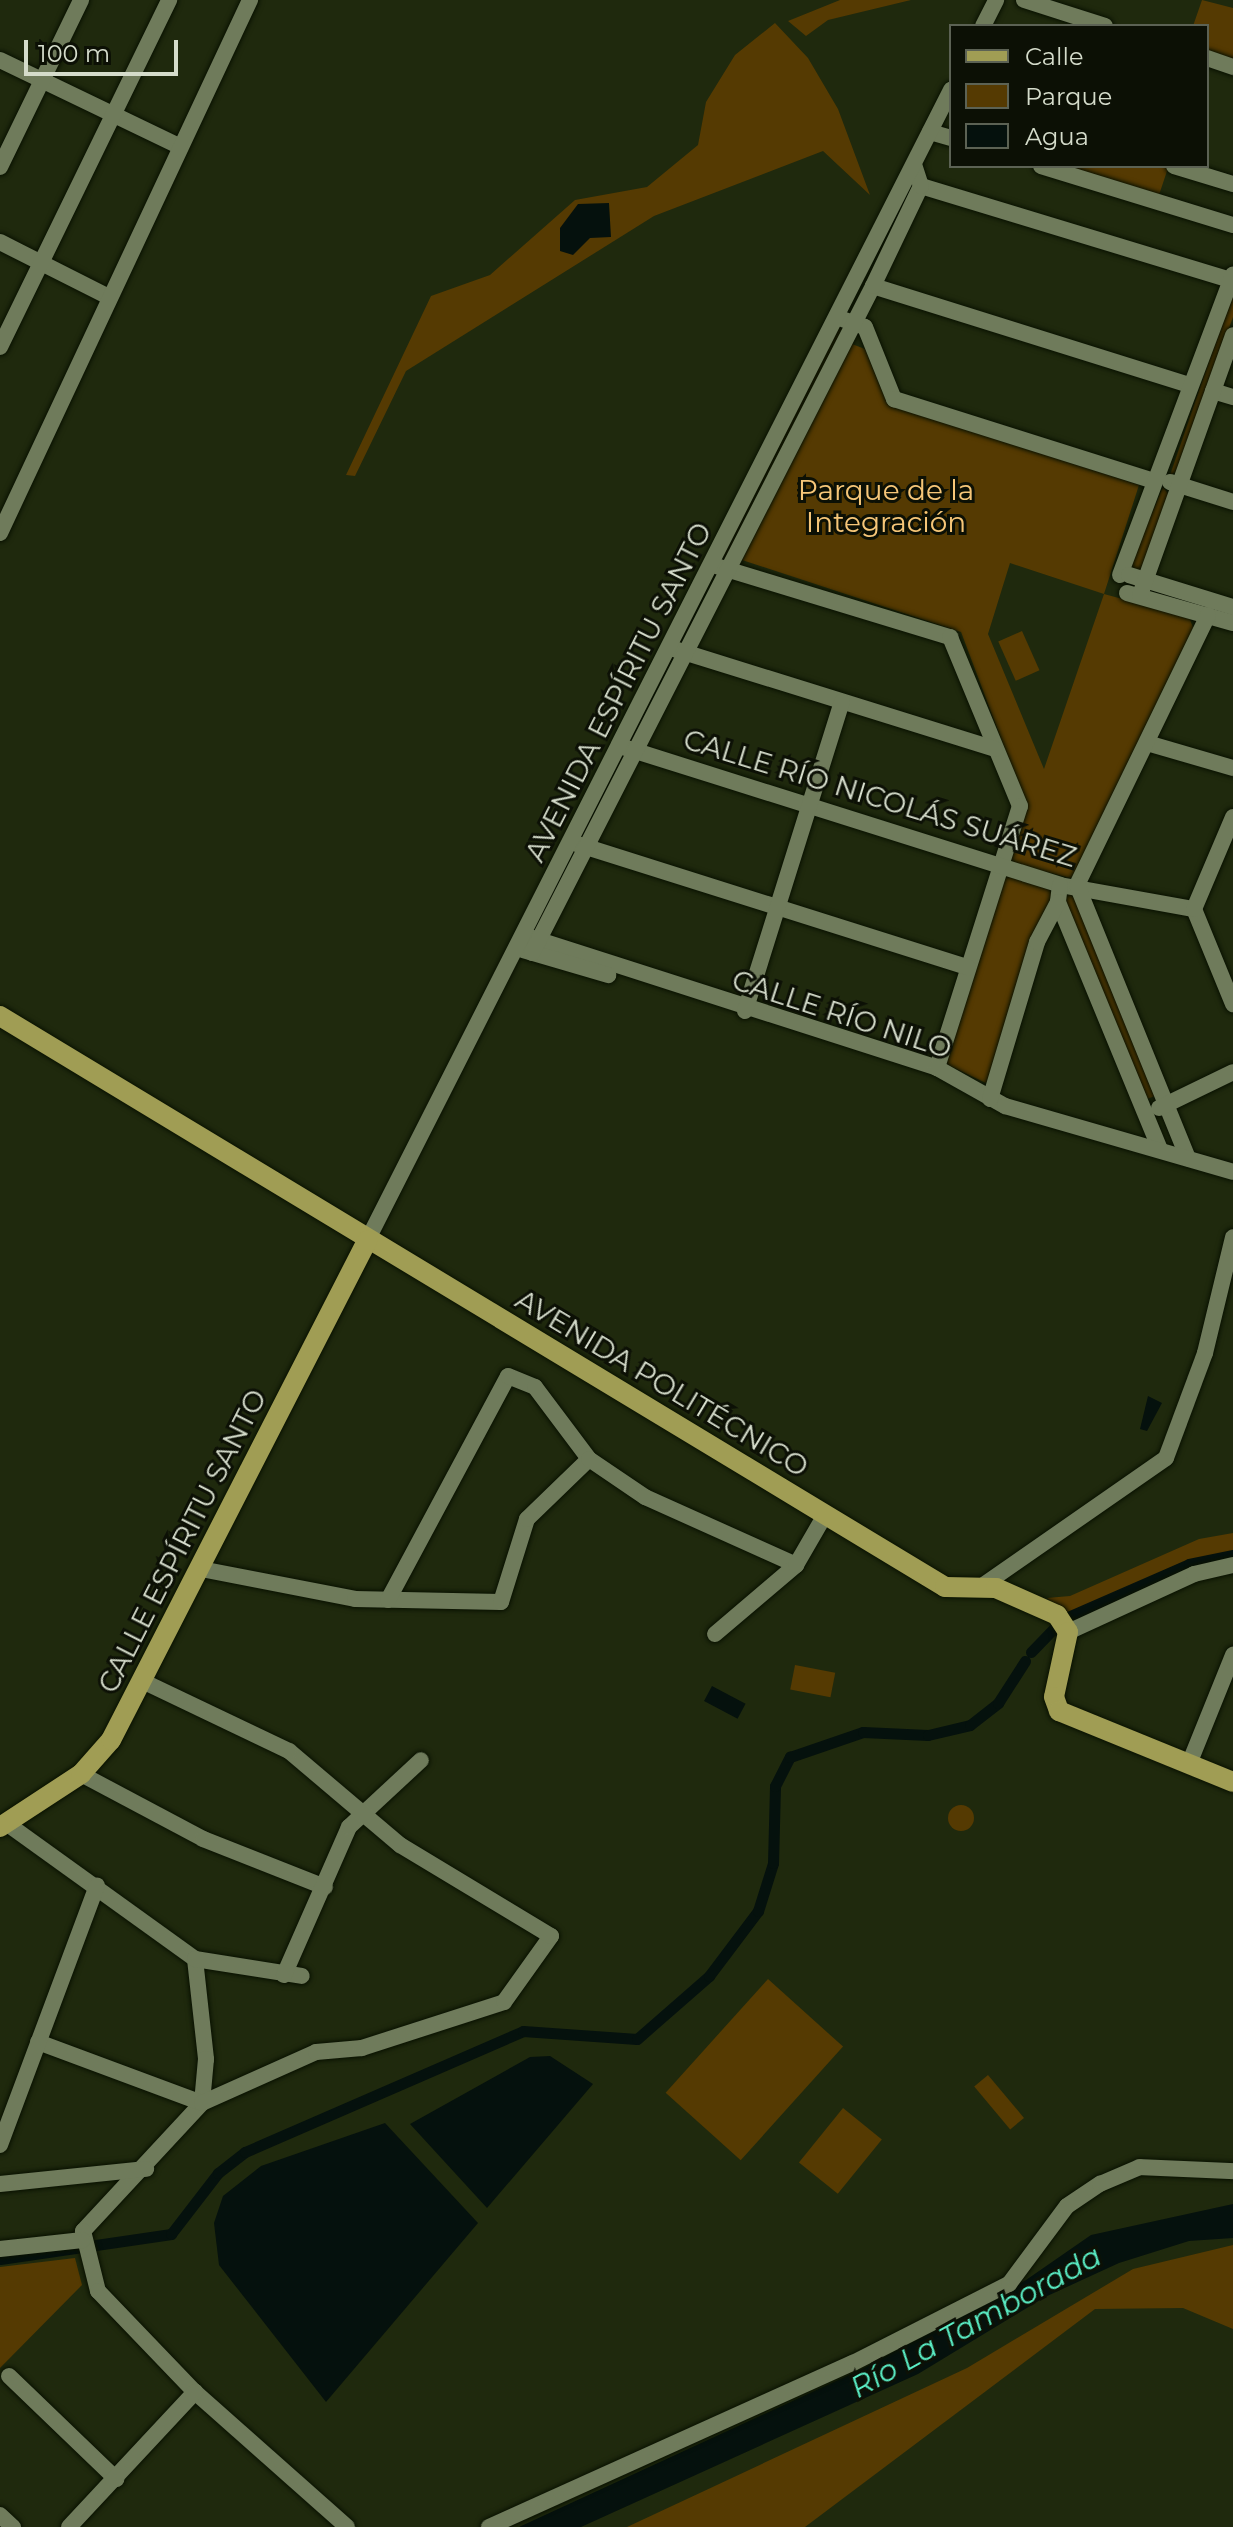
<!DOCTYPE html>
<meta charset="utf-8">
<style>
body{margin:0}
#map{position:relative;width:1233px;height:2527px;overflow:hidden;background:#1f290d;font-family:Montserrat,sans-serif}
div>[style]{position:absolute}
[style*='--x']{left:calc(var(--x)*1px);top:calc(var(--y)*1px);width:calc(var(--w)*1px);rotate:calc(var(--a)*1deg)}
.green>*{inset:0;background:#553a02;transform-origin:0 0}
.round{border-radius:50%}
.water>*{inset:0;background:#05110d;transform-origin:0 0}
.canal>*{height:11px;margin:-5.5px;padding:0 5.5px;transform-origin:5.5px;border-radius:5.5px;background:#05110d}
.roads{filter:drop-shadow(0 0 2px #091100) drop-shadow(0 0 2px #091100)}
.minor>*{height:16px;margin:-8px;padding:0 8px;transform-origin:8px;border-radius:8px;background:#6f7b5b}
.major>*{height:20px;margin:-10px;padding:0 10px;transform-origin:10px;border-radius:10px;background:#a09d54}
span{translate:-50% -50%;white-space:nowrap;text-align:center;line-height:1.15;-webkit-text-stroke:6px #0c1005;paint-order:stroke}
.park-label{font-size:28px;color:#f6c678}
.street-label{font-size:28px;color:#d5dccb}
.water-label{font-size:30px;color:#5aedc5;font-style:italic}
.legend{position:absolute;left:949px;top:24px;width:260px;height:144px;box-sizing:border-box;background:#0c1005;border:2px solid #5c6254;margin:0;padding:10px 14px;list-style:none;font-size:24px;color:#d5dccb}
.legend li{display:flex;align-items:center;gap:16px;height:40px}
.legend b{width:40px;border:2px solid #5c6254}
.scale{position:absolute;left:24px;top:40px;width:154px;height:36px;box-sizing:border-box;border:4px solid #d5dccb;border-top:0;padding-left:10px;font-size:24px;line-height:28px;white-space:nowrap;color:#d5dccb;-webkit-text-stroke:6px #0c1005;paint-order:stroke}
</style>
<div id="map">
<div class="green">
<i style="clip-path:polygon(840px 0,911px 0,828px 20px,806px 36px,788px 21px)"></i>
<i style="clip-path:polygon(1202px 0,1233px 8px,1233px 59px,1207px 52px,1207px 26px,1193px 26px)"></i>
<i style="clip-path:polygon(775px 23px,808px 58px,838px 109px,870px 195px,823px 151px,654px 216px,406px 371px,355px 476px,346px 475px,431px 296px,490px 275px,575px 200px,647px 187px,698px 145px,706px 102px,735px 55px)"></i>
<i style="clip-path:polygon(1053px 166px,1160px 166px,1168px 168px,1158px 198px)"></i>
<i style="clip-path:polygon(1233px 292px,1233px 317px,1177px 472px,1170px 475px)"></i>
<i style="clip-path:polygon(837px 326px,844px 326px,726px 559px,719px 557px)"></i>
<i style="clip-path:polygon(evenodd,852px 344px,865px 349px,887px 403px,1139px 485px,1104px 594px,1189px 617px,1194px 630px,1074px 879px,1008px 862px,1026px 805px,961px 632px,742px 560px,852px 344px,1010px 563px,1104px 594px,1044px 769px,988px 634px,1010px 563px)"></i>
<i style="clip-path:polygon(1163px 487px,1169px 495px,1141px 573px,1129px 568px)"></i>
<i style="left:1022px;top:631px;width:43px;height:26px;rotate:66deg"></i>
<i style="clip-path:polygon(1005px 875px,1049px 888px,1053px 896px,990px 1085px,942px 1062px)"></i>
<i style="left:1072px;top:891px;width:221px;height:11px;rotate:68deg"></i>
<i style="clip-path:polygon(1233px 1533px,1233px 1561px,1075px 1622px,1047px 1598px,1070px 1596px,1199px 1539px)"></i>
<i style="left:795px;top:1665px;width:41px;height:25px;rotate:11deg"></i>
<i class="round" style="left:948px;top:1805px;width:26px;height:26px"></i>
<i style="left:768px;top:1979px;width:101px;height:153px;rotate:42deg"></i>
<i style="left:988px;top:2075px;width:56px;height:18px;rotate:50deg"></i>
<i style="left:843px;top:2108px;width:50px;height:70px;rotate:39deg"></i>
<i style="clip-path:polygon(1233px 2245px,1233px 2329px,1183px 2308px,1095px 2309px,805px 2527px,627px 2527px,967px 2368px,1133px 2269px)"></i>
<i style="clip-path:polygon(75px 2258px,82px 2285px,0 2368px,0 2267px)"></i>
</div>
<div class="water">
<i style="clip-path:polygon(609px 203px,611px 237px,590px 238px,573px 255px,560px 251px,560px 228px,578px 204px)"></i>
<i style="clip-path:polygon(1148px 1396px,1162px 1403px,1147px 1431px,1140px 1429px)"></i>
<i style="left:712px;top:1686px;width:38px;height:17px;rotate:28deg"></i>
<i style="clip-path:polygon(550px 2056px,593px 2084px,487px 2208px,410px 2124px,530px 2057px)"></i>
<i style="clip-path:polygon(385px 2123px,478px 2223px,326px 2402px,219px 2265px,214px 2223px,223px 2196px,261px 2166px)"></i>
<i style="clip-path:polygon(1233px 2204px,1233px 2238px,1189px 2241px,1119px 2263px,1045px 2297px,918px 2374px,581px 2527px,519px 2527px,864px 2368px,1026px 2280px,1091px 2235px)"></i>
</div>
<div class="canal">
<i style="--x:1070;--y:1616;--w:130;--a:-23.6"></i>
<i style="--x:1189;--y:1564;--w:45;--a:-11.6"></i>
<i style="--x:1031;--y:1652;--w:39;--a:-46"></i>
<i style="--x:0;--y:2259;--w:173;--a:-8.3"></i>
<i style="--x:171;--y:2234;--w:77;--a:-52.4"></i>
<i style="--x:218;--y:2173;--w:34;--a:-38"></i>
<i style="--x:245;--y:2152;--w:303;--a:-23.5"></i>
<i style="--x:523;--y:2031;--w:114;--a:4"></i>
<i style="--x:637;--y:2039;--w:96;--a:-41.2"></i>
<i style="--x:709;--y:1976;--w:81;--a:-53"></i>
<i style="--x:758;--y:1911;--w:50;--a:-72.6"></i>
<i style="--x:773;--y:1863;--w:77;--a:-88.5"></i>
<i style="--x:775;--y:1786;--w:33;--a:-63"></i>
<i style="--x:790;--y:1757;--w:77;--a:-18.9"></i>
<i style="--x:863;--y:1732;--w:65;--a:2.6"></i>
<i style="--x:928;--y:1735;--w:43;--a:-13.4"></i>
<i style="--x:970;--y:1725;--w:36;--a:-38"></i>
<i style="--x:998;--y:1703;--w:50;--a:-57.3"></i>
</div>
<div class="roads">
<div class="minor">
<i style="--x:1024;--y:0;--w:85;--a:17.8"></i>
<i style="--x:983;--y:26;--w:29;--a:-63"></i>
<i style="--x:1207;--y:58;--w:28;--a:19"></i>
<i style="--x:0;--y:60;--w:199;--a:25.7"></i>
<i style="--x:930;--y:132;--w:22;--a:16"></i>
<i style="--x:1041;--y:166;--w:201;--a:17.1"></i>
<i style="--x:1174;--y:166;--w:62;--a:17"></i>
<i style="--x:0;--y:167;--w:186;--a:-64.1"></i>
<i style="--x:921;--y:186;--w:326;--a:16.9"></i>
<i style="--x:0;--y:242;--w:120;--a:26.8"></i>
<i style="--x:873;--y:286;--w:331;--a:17.4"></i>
<i style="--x:842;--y:319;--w:24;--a:19"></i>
<i style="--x:865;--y:327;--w:78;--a:68.1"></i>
<i style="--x:894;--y:399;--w:273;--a:17.5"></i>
<i style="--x:0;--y:347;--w:386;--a:-64"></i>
<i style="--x:1213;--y:391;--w:21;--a:17"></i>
<i style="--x:1170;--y:482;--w:66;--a:17.6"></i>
<i style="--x:0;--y:533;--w:589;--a:-64.87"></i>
<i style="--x:716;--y:566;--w:245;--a:16.9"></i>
<i style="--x:950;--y:637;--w:183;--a:67.5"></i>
<i style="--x:1020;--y:806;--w:275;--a:107.6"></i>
<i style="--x:1120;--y:575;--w:321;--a:-69.4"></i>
<i style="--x:1129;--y:575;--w:109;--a:17.1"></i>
<i style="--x:1127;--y:593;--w:110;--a:15.8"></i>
<i style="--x:1140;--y:595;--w:276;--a:-70.3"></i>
<i style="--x:674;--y:649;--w:336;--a:17.3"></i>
<i style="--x:1147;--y:743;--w:90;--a:16.2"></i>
<i style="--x:623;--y:747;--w:458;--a:17.5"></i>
<i style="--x:1060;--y:885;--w:136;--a:10.2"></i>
<i style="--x:577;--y:844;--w:410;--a:17.5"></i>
<i style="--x:1060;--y:885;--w:17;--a:97"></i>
<i style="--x:1058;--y:902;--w:268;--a:67.6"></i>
<i style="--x:1077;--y:885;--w:300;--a:-64.1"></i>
<i style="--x:1077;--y:885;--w:295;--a:67.9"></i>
<i style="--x:1194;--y:909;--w:103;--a:67.7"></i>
<i style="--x:1194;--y:909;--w:100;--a:-67"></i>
<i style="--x:530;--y:937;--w:428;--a:17.8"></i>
<i style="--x:937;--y:1068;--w:78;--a:29.2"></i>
<i style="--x:1005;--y:1106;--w:237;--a:16.1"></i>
<i style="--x:523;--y:950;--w:89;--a:16.4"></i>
<i style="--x:532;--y:953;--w:749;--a:-62.92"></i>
<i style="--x:873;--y:286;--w:111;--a:-64.4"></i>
<i style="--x:921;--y:186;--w:22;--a:-108"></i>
<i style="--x:745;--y:1011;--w:324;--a:-72.6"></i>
<i style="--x:990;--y:1099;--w:164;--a:-73.3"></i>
<i style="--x:1037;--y:942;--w:45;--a:-62.3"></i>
<i style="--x:1159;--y:1108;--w:82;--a:-25.9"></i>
<i style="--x:367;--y:1241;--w:1291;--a:-63.1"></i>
<i style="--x:201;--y:1569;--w:157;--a:11"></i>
<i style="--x:355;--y:1599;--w:146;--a:1.2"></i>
<i style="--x:501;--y:1602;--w:87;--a:-72.6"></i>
<i style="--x:527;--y:1519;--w:86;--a:-44.1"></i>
<i style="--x:982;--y:1586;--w:224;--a:-34.8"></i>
<i style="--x:1166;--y:1458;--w:112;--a:-69.6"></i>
<i style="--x:1205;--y:1353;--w:119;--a:-76.4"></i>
<i style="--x:388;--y:1600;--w:254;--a:-61.8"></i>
<i style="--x:508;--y:1376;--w:29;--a:22"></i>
<i style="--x:535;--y:1387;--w:90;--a:53.1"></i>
<i style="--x:589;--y:1459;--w:68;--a:34.2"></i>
<i style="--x:645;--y:1497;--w:166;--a:24.2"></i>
<i style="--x:1068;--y:1632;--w:139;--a:-24.7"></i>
<i style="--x:1194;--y:1574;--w:40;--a:-13"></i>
<i style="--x:715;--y:1634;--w:106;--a:-40.4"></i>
<i style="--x:796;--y:1565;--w:58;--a:-59.9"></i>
<i style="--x:1189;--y:1764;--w:118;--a:-68"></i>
<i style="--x:81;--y:1774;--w:138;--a:28"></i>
<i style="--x:203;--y:1839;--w:131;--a:21.5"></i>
<i style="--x:6;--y:1823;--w:233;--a:35.7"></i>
<i style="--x:195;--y:1959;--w:101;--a:83.7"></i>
<i style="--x:206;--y:2059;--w:44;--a:95.2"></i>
<i style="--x:202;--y:2103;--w:175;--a:132.9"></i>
<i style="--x:83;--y:2231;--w:62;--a:76"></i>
<i style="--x:98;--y:2291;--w:140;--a:46.2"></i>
<i style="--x:195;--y:2392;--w:203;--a:41.6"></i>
<i style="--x:195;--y:1959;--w:108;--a:9"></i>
<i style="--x:284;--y:1975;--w:162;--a:-66.3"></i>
<i style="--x:349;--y:1827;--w:98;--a:-42.9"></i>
<i style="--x:38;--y:2042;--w:175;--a:20.4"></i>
<i style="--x:202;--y:2103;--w:125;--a:-24.1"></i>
<i style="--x:316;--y:2052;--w:46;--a:-5"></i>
<i style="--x:362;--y:2048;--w:149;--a:-17.9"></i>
<i style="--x:504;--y:2002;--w:81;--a:-54.5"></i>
<i style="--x:551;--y:1936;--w:176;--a:-148.9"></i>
<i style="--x:400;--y:1845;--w:145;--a:-139.7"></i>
<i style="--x:289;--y:1751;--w:163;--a:-154.5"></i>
<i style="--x:0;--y:2145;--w:277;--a:-69.5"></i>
<i style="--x:0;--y:2184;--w:147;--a:-5.9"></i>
<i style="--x:0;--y:2249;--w:83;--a:-6.2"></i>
<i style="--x:9;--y:2376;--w:149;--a:43.9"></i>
<i style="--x:0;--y:2515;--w:18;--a:43"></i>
<i style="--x:69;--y:2527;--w:185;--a:-47"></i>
<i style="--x:489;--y:2527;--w:399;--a:-24.3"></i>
<i style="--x:853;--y:2363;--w:175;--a:-26.9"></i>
<i style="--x:1009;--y:2284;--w:97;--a:-53.4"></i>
<i style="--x:1067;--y:2206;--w:40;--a:-34"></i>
<i style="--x:1100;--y:2184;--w:43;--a:-23"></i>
<i style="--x:1140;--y:2167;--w:93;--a:2.5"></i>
</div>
<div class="major">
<i style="--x:0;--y:1016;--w:1104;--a:31.14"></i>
<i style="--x:945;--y:1587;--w:51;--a:1.1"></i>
<i style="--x:996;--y:1588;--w:67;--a:23.9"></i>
<i style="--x:1057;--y:1615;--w:20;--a:57"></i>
<i style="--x:1068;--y:1632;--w:66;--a:102.2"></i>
<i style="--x:1054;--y:1697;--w:15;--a:70"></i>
<i style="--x:1059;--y:1711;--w:188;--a:22.2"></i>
<i style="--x:0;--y:1827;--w:97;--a:-33.2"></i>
<i style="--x:81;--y:1774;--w:45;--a:-48.6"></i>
<i style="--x:111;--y:1740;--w:561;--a:-62.84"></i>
</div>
</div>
<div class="park-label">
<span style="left:886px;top:506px">Parque de la<br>Integración</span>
</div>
<div class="street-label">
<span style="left:618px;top:692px;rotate:-63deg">AVENIDA ESPÍRITU SANTO</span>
<span style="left:880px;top:798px;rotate:17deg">CALLE RÍO NICOLÁS SUÁREZ</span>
<span style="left:842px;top:1014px;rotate:18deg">CALLE RÍO NILO</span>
<span style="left:662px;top:1383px;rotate:31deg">AVENIDA POLITÉCNICO</span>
<span style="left:182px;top:1541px;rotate:-63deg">CALLE ESPÍRITU SANTO</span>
</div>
<div class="water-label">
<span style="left:976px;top:2322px;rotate:-29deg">Río La Tamborada</span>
</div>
<ul class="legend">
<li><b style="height:10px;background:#a09d54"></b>Calle</li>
<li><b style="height:22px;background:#553a02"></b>Parque</li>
<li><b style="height:22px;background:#05110d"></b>Agua</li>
</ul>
<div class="scale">100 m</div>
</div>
